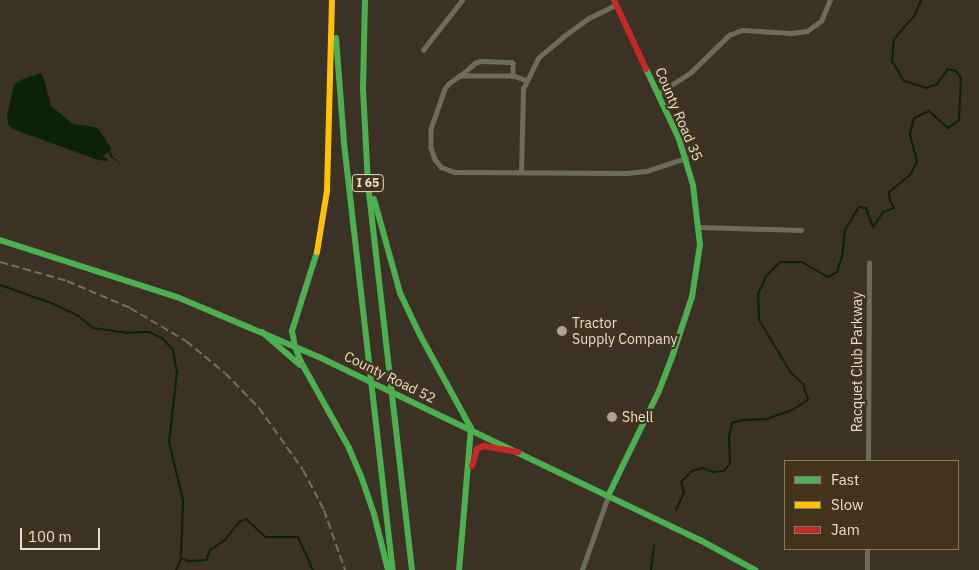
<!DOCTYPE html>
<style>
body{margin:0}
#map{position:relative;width:979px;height:570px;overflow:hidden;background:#3b3225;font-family:"IBM Plex Sans",sans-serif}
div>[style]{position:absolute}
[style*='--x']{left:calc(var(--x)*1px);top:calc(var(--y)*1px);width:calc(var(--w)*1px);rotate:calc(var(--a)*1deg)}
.water>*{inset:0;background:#0b2305}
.stream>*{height:2px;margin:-1px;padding:0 1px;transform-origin:1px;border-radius:1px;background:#0b2305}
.street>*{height:4.5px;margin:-2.25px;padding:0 2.25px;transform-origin:2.25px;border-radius:2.25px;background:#6d6c5c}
.fast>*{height:6px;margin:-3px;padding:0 3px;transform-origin:3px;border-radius:3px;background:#4caf50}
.slow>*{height:6px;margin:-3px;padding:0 3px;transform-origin:3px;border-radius:3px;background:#ffc107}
.jam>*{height:6px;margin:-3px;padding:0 3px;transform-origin:3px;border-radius:3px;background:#c62828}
.rail>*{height:2px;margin-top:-1px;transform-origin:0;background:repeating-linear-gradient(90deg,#736f64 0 8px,transparent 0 12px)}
.fast-bridge>*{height:6px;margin:-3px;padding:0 3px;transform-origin:3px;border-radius:3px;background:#4caf50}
.dots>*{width:14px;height:14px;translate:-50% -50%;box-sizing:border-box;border:2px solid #43331d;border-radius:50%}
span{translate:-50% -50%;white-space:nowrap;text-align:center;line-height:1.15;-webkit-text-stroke:4.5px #43331d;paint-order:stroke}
.shield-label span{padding:1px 4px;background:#43331d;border:1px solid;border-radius:4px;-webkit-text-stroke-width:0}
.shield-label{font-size:12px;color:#e8ddd0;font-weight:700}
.street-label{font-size:14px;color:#e8ddd0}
.poi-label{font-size:14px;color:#e8ddd0}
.left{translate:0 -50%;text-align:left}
.legend{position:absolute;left:784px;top:460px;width:175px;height:90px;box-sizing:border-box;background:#43331d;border:1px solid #857765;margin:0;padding:6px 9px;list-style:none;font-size:15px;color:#e8ddd0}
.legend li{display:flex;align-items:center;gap:10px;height:25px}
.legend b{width:25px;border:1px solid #857765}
.scale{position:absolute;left:20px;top:528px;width:80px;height:22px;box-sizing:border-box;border:2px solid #e8ddd0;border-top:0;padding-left:6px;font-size:15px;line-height:18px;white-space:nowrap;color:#e8ddd0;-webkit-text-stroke:4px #43331d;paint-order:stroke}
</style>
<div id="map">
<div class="water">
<i style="clip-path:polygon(40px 73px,43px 76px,51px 106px,73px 124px,95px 127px,100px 131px,112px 150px,110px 151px,113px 157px,123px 166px,111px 157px,108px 152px,103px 156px,109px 161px,98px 160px,13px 129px,8px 124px,7px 116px,14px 85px,23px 79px)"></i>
</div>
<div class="stream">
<i style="--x:0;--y:285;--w:54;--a:19.4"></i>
<i style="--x:51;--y:303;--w:29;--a:25"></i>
<i style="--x:77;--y:315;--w:21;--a:39"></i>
<i style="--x:93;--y:328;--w:34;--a:8"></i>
<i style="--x:127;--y:333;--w:22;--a:-3"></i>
<i style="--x:149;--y:332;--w:14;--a:25"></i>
<i style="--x:162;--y:338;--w:16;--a:47"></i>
<i style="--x:173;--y:350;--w:22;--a:80"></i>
<i style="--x:177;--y:372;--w:70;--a:96.5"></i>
<i style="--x:169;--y:442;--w:60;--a:76.4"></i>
<i style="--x:183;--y:500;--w:58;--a:92"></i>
<i style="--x:181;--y:558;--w:9;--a:21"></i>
<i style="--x:189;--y:561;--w:17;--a:-3"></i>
<i style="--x:206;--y:560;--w:11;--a:-68"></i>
<i style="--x:210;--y:550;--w:18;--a:-34"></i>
<i style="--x:225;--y:540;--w:23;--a:-52"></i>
<i style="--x:239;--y:522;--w:8;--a:-23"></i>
<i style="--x:246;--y:519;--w:26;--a:43"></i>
<i style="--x:265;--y:537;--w:33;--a:0"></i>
<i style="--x:298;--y:537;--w:36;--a:66"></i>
<i style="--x:676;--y:510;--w:19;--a:-65"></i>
<i style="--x:684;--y:493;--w:11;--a:-105"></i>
<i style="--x:681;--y:482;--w:16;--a:-45"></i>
<i style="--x:692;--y:471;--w:11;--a:-15"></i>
<i style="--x:703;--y:468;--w:11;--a:22"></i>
<i style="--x:713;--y:472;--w:11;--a:-5"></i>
<i style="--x:724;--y:471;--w:10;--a:-53"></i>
<i style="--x:730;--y:463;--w:26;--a:-92"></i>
<i style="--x:729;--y:437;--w:14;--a:-78"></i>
<i style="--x:732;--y:423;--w:11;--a:-15"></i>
<i style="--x:743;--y:420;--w:24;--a:-2"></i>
<i style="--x:767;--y:419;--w:29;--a:-20"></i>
<i style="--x:794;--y:409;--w:17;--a:-33"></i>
<i style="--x:808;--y:400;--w:17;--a:-107"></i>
<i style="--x:803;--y:384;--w:16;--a:-137"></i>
<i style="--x:791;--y:373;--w:62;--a:-121.1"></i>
<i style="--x:759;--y:320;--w:26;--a:-92"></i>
<i style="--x:758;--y:294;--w:20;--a:-66"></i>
<i style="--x:766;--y:276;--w:20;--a:-45"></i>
<i style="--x:780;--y:262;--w:22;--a:0"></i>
<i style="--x:802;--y:262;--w:30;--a:30"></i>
<i style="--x:828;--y:277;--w:10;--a:-29"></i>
<i style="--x:837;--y:272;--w:16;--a:-72"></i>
<i style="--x:842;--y:257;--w:27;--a:-84"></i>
<i style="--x:845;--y:230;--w:27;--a:-59"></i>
<i style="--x:859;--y:207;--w:7;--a:8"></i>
<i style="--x:866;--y:208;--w:20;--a:70"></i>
<i style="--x:873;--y:227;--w:18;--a:-56"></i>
<i style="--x:883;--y:212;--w:12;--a:-20"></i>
<i style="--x:894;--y:208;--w:8;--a:-120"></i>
<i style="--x:890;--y:201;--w:9;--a:-96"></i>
<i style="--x:889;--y:192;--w:27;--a:-39"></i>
<i style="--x:910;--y:175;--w:16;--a:-63"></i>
<i style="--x:917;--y:161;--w:28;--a:-105"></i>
<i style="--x:910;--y:134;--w:16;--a:-76"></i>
<i style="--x:914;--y:118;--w:17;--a:-25"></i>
<i style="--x:929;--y:111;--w:25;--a:42"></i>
<i style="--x:948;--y:128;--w:14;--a:-36"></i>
<i style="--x:959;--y:120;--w:42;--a:-87.3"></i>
<i style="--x:961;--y:78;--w:9;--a:-126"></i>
<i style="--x:956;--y:71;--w:8;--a:-166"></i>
<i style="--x:948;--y:69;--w:19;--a:126"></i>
<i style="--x:937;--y:84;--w:12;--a:160"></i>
<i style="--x:926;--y:88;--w:23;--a:-162"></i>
<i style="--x:904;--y:81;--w:23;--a:-121"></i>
<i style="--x:892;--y:61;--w:22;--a:-85"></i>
<i style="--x:894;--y:39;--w:32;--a:-49"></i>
<i style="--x:915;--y:15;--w:16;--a:-68"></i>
<i style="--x:176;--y:570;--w:13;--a:-67"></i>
<i style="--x:651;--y:570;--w:25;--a:-83"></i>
</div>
<div class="street">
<i style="--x:423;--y:50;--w:63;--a:-52"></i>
<i style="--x:460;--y:76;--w:20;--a:-41"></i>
<i style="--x:475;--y:63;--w:6;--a:-18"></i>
<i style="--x:481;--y:61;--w:30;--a:2"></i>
<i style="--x:511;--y:62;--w:2;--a:27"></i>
<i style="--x:513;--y:63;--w:13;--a:90"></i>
<i style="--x:527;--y:81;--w:15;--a:-160"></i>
<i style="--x:513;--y:76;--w:53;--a:180"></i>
<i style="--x:460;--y:76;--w:14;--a:144"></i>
<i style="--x:449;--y:84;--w:6;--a:129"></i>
<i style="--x:445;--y:89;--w:42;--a:109.3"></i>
<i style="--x:431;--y:129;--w:19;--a:90"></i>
<i style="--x:431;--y:148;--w:12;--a:70"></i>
<i style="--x:435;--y:159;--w:10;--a:53"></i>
<i style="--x:441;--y:167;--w:15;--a:20"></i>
<i style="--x:455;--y:172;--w:172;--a:0.3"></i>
<i style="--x:627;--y:173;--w:20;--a:-6"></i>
<i style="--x:647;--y:171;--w:41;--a:-18.4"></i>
<i style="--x:659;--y:93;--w:38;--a:-33"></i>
<i style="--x:691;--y:72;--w:53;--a:-44.2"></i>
<i style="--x:729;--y:35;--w:14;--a:-21"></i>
<i style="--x:742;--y:30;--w:49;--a:3.5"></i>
<i style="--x:791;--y:33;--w:16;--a:-7"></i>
<i style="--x:807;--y:31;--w:17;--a:-36"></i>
<i style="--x:821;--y:21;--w:23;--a:-67"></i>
<i style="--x:521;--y:172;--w:83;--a:-88.6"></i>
<i style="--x:523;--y:89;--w:34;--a:-64"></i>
<i style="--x:538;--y:58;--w:34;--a:-40"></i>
<i style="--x:564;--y:36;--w:31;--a:-36"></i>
<i style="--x:589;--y:18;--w:30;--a:-26"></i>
<i style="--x:699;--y:227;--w:102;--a:1.7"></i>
<i style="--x:868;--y:461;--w:198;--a:-89.7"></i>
<i style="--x:582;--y:570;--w:78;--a:-70.6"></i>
<i style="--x:867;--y:570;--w:21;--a:-90"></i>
</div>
<div class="fast">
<i style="--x:365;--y:0;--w:89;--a:91.3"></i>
<i style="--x:363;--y:89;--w:95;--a:87"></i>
<i style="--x:368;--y:184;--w:388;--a:83.5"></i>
<i style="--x:336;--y:38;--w:105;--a:85.6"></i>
<i style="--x:344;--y:143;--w:430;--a:83.5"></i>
<i style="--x:374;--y:199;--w:98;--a:74.5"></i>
<i style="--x:400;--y:293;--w:47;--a:64.5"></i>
<i style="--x:420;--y:335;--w:106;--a:61.3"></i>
<i style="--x:471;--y:428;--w:143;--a:94.8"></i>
<i style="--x:0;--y:240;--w:186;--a:17.9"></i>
<i style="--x:177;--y:297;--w:154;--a:22.9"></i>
<i style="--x:317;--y:252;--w:83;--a:107.6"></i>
<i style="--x:292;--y:331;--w:16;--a:79"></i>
<i style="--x:295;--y:347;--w:16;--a:68"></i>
<i style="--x:301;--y:362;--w:98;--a:60.8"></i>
<i style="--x:349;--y:448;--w:30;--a:67"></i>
<i style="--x:361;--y:476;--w:40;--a:71.1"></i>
<i style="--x:374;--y:514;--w:58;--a:76"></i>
<i style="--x:262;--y:332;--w:50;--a:41"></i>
<i style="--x:445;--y:418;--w:283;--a:25.6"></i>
<i style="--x:700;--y:540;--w:63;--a:28.6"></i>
<i style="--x:608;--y:496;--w:117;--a:-64.1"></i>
<i style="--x:659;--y:391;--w:40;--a:-69"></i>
<i style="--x:673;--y:354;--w:60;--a:-71.6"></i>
<i style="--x:692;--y:297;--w:53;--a:-81.3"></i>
<i style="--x:700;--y:245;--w:60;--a:-96.7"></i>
<i style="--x:693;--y:185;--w:48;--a:-106.9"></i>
<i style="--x:679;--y:139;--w:77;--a:-115.2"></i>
</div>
<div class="slow">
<i style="--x:317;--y:252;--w:62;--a:-80.7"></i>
<i style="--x:327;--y:191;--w:191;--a:-88.5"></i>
</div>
<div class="jam">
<i style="--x:614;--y:0;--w:76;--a:65.1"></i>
<i style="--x:472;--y:466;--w:18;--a:-74"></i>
<i style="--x:477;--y:449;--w:8;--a:-23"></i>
<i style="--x:484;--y:446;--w:35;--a:10"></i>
</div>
<div class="rail">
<i style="--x:0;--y:262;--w:70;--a:15.8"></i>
<i style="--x:67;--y:281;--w:69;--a:23.2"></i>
<i style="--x:130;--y:308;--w:65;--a:30.5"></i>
<i style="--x:186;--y:341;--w:50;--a:39.4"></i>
<i style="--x:225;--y:373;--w:49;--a:45.8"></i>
<i style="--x:259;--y:408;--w:76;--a:54.6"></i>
<i style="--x:303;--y:470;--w:45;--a:62.3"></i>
<i style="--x:324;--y:510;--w:64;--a:70.7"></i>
</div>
<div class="fast-bridge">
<i style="--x:319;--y:357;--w:140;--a:25.8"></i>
</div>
<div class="dots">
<i style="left:562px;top:331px;background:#aba194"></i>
<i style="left:612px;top:417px;background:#aba194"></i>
</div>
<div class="shield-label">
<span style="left:368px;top:183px">I 65</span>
</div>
<div class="street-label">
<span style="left:679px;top:114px;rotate:67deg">County Road 35</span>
<span style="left:857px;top:362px;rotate:-90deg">Racquet Club Parkway</span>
<span style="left:390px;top:377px;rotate:26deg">County Road 52</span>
</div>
<div class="poi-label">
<span class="left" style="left:572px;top:331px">Tractor<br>Supply Company</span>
<span class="left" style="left:622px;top:417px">Shell</span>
</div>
<ul class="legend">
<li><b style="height:6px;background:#4caf50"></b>Fast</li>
<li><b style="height:6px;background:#ffc107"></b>Slow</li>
<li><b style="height:6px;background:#c62828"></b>Jam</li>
</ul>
<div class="scale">100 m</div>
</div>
